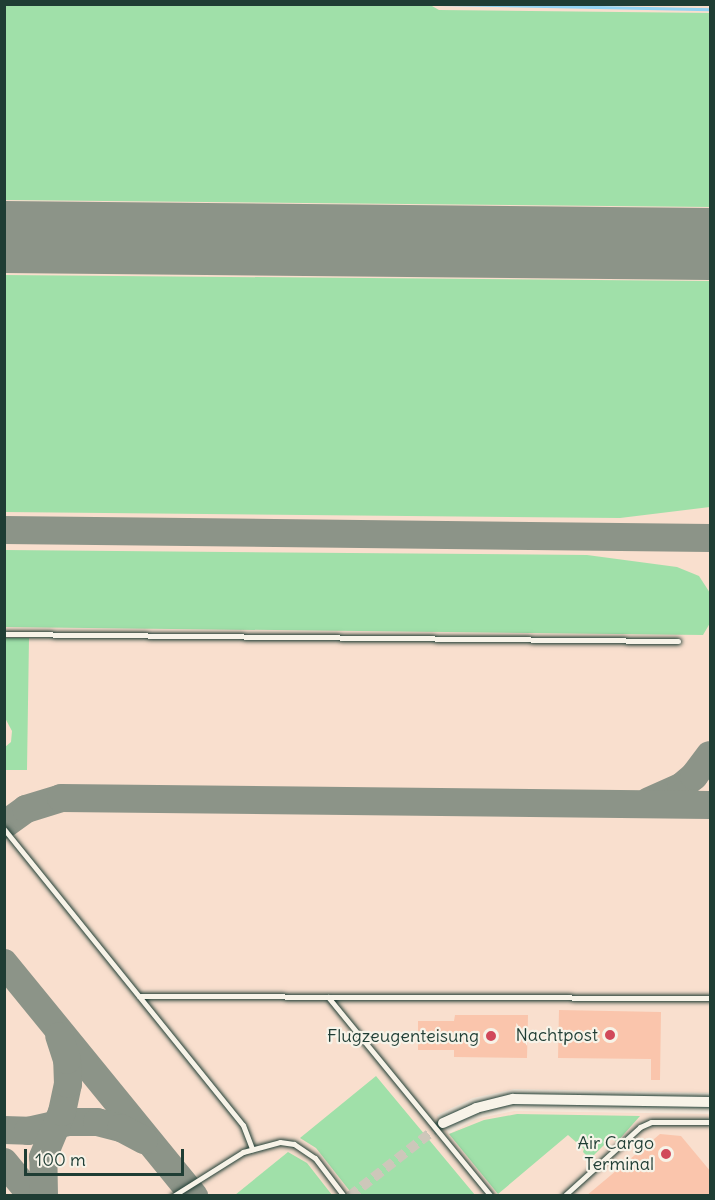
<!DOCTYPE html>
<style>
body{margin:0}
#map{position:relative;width:715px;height:1200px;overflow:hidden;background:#f8eadc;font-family:Delius,sans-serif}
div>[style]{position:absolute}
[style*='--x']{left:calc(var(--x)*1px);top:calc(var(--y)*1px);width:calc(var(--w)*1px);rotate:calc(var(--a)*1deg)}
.built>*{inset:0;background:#f9dfce}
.green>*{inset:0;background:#a0e0a9}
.stream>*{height:3px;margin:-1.5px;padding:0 1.5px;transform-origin:1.5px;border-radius:1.5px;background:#92d4f3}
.taxiway>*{height:28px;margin:-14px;padding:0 14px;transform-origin:14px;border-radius:14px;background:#8c9488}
.runway>*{height:72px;margin:-36px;padding:0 36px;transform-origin:36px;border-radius:36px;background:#8c9488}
.building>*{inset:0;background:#fac5ac}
.street-tunnel>*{height:10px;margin-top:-5px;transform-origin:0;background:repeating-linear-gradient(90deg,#cdc7ba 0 10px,transparent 0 15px)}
.roads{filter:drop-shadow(0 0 2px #1f3d34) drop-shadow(0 0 2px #1f3d34)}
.lane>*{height:5px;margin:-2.5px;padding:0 2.5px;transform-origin:2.5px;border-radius:2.5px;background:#f7f3e8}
.street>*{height:10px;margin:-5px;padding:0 5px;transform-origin:5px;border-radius:5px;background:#f7f3e8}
.dots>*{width:16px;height:16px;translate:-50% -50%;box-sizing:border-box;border:3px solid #f7f3e8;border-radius:50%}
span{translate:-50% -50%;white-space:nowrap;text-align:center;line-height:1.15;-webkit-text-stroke:4.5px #f7f3e8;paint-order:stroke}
.poi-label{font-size:18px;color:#1f3d34}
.right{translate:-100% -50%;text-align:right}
.frame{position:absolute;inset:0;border:6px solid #1f3d34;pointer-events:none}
.scale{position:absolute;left:24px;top:1149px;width:160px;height:27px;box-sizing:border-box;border:3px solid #1f3d34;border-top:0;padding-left:8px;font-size:18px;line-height:21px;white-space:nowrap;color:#1f3d34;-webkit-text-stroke:4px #f7f3e8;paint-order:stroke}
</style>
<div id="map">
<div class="built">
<i style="clip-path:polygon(5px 5px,710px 6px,710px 1093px,514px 1089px,473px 1098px,437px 1115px,449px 1134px,476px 1119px,514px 1111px,710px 1114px,710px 1195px,5px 1196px)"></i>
</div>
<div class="green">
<i style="clip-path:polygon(5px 4px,432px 6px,439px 10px,710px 13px,710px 207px,5px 200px)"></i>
<i style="clip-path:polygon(5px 275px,710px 281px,710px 507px,620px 518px,5px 512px)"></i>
<i style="clip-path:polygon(5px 550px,587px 555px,677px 567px,699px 576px,710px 593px,710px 623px,703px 635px,5px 627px)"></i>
<i style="clip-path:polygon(5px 638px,29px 638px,27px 770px,5px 770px,5px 747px,11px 742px,12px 731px,5px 718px)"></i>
<i style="clip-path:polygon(376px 1076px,475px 1195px,353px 1195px,316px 1148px,300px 1138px)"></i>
<i style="clip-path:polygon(517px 1114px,640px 1116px,617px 1142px,611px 1138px,590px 1159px,583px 1152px,584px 1149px,568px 1135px,498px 1194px,449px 1134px,484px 1120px)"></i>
<i style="clip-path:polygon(288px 1152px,307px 1163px,332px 1195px,235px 1195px)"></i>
</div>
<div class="stream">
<i style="--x:440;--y:4;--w:270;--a:1.1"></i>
</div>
<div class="taxiway">
<i style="--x:4;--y:530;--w:706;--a:0.65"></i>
<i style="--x:649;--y:801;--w:35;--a:-24"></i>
<i style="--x:681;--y:787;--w:17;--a:-40"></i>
<i style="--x:694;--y:776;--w:26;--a:-53"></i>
<i style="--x:4;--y:825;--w:27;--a:-36"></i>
<i style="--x:26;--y:809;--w:37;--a:-17"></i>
<i style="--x:61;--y:798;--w:649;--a:0.62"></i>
<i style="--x:4;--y:963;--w:301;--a:50.8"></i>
<i style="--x:4;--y:1130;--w:24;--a:2"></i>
<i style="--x:28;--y:1131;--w:41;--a:-12.7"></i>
<i style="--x:68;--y:1122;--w:29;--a:0"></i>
<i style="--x:97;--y:1122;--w:25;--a:14"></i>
<i style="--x:121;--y:1128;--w:26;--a:28"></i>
<i style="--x:4;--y:1162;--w:44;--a:50.5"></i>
<i style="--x:44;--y:1196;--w:39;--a:-91"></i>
<i style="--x:43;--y:1157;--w:49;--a:-67.1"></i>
<i style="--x:62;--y:1112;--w:29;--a:-78"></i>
<i style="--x:68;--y:1084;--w:24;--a:-92"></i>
<i style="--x:67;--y:1060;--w:25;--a:-108"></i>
</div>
<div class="runway">
<i style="--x:4;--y:237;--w:706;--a:0.57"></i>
</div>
<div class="building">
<i style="clip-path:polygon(559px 1010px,661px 1012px,660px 1080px,651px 1080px,651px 1059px,558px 1058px)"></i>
<i style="clip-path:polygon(455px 1015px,528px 1015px,527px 1058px,454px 1057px,454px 1050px,418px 1050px,418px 1021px,454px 1021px)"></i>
<i style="clip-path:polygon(660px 1134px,681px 1136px,711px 1172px,711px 1196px,586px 1196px)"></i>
</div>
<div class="street-tunnel">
<i style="--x:350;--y:1196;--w:118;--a:-38.1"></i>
</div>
<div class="roads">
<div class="lane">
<i style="--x:4;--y:634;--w:674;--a:0.6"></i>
<i style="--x:4;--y:829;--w:380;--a:51.1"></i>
<i style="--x:243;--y:1125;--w:26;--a:69"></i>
<i style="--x:139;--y:996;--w:571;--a:0.2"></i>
<i style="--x:328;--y:997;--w:257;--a:50.7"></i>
<i style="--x:173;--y:1196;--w:83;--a:-32.2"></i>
<i style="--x:243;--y:1152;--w:38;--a:-15"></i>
<i style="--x:280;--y:1142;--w:14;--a:8"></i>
<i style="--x:294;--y:1144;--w:25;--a:34"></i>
<i style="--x:315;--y:1158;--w:48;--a:52.7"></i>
<i style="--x:564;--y:1196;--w:103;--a:-42.2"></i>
<i style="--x:640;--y:1127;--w:12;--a:-24"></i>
<i style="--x:651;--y:1122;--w:59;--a:0"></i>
</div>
<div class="street">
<i style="--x:443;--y:1123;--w:36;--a:-24"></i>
<i style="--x:476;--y:1108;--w:38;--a:-14"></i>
<i style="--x:513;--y:1099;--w:197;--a:0.9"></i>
</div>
</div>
<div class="dots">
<i style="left:610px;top:1035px;background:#d1495b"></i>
<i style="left:491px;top:1036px;background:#d1495b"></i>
<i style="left:666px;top:1154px;background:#d1495b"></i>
</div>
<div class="poi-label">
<span class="right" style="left:598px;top:1035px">Nachtpost</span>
<span class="right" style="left:479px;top:1036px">Flugzeugenteisung</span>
<span class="right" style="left:654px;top:1154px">Air Cargo<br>Terminal</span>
</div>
<div class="frame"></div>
<div class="scale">100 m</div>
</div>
